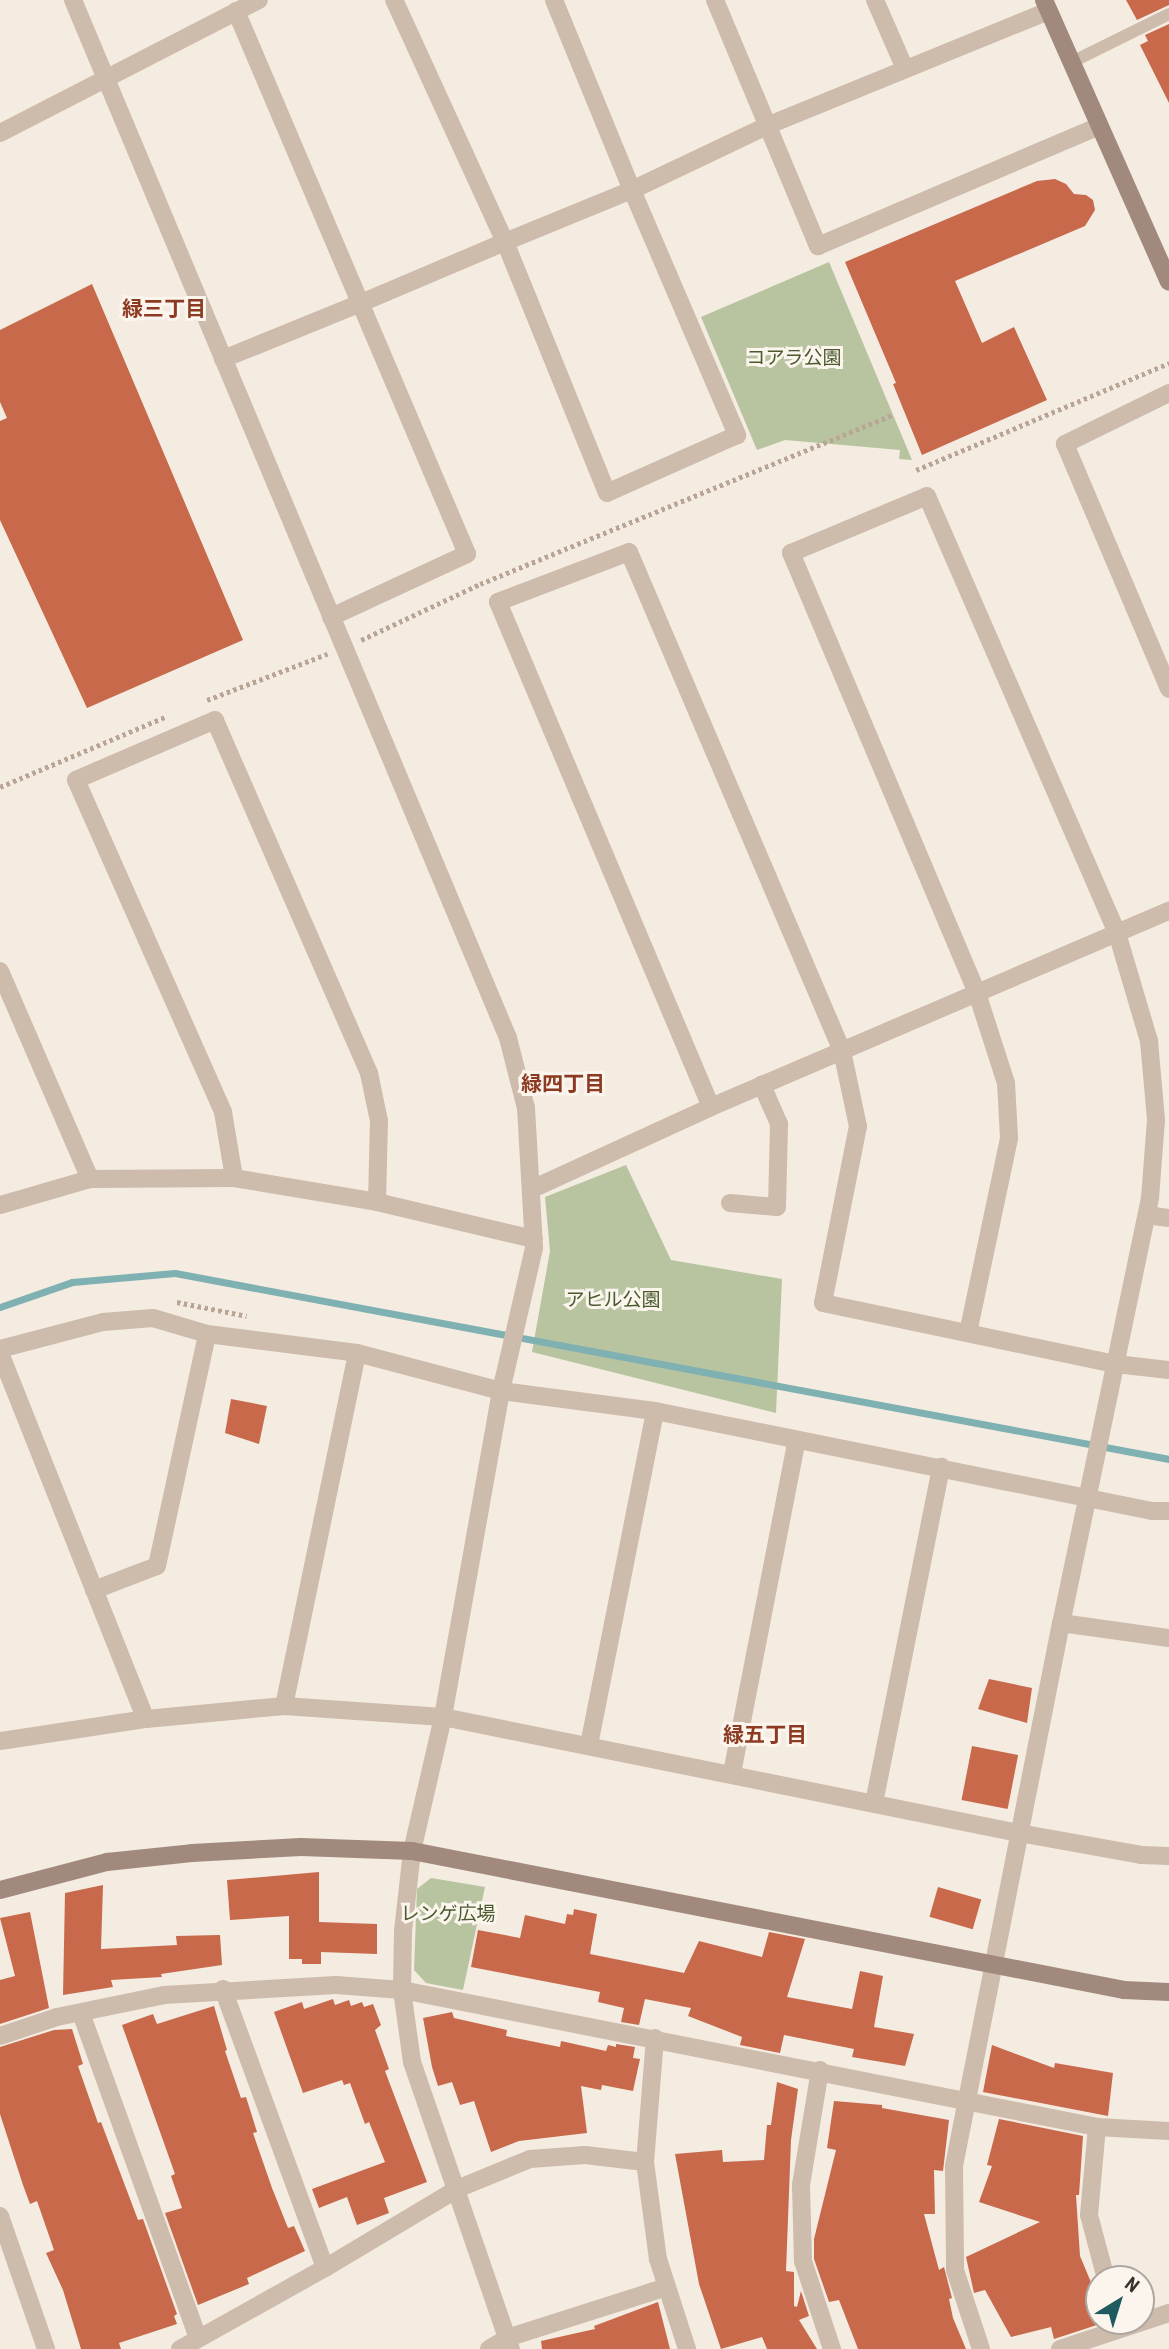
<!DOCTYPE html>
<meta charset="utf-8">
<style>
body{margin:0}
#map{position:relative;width:1169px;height:2349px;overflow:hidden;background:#f4ebe1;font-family:"Roboto Condensed","Noto Sans JP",sans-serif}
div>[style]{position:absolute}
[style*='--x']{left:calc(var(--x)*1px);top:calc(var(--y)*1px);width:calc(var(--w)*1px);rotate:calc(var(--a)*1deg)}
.green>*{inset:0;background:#b8c4a0}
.stream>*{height:7px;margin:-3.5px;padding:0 3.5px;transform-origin:3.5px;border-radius:3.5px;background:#7fb0b2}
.building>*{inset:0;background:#c8694b;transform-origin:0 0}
.path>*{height:4.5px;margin-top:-2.25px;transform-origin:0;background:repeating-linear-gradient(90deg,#b9a596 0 3.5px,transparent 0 7px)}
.lane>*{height:12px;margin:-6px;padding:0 6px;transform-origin:6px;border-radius:6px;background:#cdbbac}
.street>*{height:18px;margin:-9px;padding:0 9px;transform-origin:9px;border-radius:9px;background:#cdbbac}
.secondary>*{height:18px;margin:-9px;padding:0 9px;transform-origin:9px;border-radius:9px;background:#a18a7d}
span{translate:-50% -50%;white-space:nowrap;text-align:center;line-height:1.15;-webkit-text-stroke:6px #fbf5ee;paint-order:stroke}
.park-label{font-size:19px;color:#4a5a2e}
.neighbourhood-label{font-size:21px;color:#8c3b22;font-weight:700}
.north{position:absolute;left:1085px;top:2265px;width:70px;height:70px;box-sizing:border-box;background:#fbf5ee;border:2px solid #aea6a0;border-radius:50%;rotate:38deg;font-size:19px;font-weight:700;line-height:28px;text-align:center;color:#3b302b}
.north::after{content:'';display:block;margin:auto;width:24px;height:32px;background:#1f5a5e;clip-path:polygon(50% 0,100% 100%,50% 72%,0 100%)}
</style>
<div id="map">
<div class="green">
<i style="clip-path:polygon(829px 262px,912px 460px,899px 459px,900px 450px,785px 440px,757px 450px,701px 317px)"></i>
<i style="clip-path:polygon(626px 1165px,671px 1260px,782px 1279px,776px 1413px,532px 1352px,550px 1251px,545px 1197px)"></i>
<i style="clip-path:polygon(431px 1878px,485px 1887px,463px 1990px,426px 1983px,414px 1970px,417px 1889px)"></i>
</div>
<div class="stream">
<i style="--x:0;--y:1307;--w:76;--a:-19.1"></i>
<i style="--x:72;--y:1282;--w:103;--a:-5"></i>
<i style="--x:175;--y:1273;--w:1011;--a:10.6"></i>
</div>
<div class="building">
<i style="clip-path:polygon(1126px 0,1169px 0,1169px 5px,1137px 20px)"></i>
<i style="clip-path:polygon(1169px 24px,1169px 103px,1140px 45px,1148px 41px,1145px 35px)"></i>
<i style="clip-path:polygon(1055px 179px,1066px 184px,1074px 194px,1086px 195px,1093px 200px,1095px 210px,1085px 226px,955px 281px,982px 343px,1014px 327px,1047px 400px,922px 455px,893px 384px,896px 383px,845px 262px,1037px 181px)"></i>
<i style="clip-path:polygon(92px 284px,243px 640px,87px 708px,0 520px,0 421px,7px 418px,0 402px,0 330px)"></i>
<i style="clip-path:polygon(231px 1399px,267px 1406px,259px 1444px,225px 1433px)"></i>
<i style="clip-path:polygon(989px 1679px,1032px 1688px,1027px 1723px,978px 1709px)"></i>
<i style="left:972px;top:1746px;width:47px;height:55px;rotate:11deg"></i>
<i style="clip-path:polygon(319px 1872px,319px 1922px,377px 1924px,377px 1954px,321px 1952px,321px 1964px,302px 1964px,302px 1959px,289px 1959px,289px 1916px,230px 1920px,227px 1880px)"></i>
<i style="clip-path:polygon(103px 1885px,101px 1949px,177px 1945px,176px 1936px,220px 1935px,222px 1965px,161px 1974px,162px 1977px,111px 1980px,113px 1987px,63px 1995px,65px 1893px)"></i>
<i style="left:938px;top:1887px;width:45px;height:31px;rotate:16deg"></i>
<i style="clip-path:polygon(574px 1909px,597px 1914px,590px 1954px,684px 1973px,699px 1941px,762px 1957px,769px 1932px,805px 1939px,787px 1997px,852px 2009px,860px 1971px,883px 1976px,874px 2027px,914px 2034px,905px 2066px,852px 2057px,854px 2049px,784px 2035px,780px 2053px,740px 2045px,742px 2037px,688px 2016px,691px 2008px,645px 1999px,639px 2025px,621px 2022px,624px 2008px,598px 2002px,600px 1992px,471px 1967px,478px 1930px,520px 1938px,525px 1915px,565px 1924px,567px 1914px,573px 1915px)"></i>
<i style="clip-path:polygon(30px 1912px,49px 2008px,0 2024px,0 1980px,15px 1976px,0 1918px)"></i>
<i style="clip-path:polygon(333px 1999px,335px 2005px,349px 2000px,351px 2006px,362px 2002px,364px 2007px,373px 2004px,381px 2025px,375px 2030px,389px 2069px,385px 2071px,427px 2182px,384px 2198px,389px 2213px,357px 2225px,347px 2197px,319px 2208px,312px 2189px,385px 2162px,369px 2122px,365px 2124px,350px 2083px,344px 2085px,342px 2080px,303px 2093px,274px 2012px,302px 2002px,304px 2009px)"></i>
<i style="clip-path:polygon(214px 2006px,227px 2050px,225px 2051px,241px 2098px,246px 2097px,257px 2132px,253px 2133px,272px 2188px,288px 2228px,294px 2226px,305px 2251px,247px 2278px,249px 2284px,198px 2305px,165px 2213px,182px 2208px,171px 2176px,175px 2174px,122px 2025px,153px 2014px,157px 2024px)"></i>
<i style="clip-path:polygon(452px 2012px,454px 2018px,507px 2030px,506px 2036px,560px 2047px,561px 2041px,606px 2051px,608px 2045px,616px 2047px,616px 2044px,635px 2047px,633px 2058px,640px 2059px,633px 2091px,602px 2085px,601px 2090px,581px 2086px,587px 2133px,519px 2141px,491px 2152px,474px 2101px,460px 2105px,452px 2082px,438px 2086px,432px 2067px,423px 2018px)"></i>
<i style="clip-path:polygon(72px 2029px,83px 2064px,78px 2066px,98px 2123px,101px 2122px,138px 2220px,143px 2219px,177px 2314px,174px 2316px,177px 2324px,119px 2343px,121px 2349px,81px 2349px,63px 2290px,46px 2253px,54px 2250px,37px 2201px,30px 2204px,23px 2185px,0 2114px,0 2047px,54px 2030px)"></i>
<i style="clip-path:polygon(992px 2045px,1054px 2068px,1055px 2063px,1113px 2073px,1108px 2116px,983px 2092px)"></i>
<i style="clip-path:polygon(777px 2082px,798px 2089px,791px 2140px,786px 2271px,794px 2272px,794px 2306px,797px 2307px,801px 2291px,809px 2316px,799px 2320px,817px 2349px,767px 2349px,762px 2337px,721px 2349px,699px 2284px,675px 2154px,722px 2150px,723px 2162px,764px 2160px,767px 2125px,771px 2125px)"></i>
<i style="clip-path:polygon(834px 2101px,882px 2105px,882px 2108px,949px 2120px,943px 2171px,934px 2170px,935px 2214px,924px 2214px,939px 2270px,944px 2267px,952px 2298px,949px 2299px,953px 2318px,966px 2349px,858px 2349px,839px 2300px,829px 2302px,814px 2259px,814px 2239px,836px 2150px,827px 2148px)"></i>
<i style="clip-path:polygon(999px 2119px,1083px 2136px,1079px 2195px,1076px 2195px,1080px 2256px,1098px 2299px,1094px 2301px,1099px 2321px,1103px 2323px,1054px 2339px,1051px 2327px,1011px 2337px,985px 2290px,974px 2293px,966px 2257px,1040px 2222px,979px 2202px,992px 2166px,987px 2165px)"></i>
<i style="clip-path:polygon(658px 2302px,670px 2349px,542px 2349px,541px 2341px,595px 2329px,594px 2326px)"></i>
</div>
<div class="path">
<i style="--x:916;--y:470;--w:275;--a:-22.9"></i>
<i style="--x:361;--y:640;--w:132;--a:-25.2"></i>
<i style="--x:480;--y:584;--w:445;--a:-22.3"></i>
<i style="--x:207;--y:700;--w:129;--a:-21"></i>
<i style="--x:0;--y:787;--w:181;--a:-23"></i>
<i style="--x:177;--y:1302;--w:71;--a:11.3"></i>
</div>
<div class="lane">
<i style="--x:1072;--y:62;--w:108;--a:-26.3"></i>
</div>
<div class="street">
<i style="--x:73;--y:0;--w:1125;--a:67.26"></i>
<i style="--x:508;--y:1038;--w:72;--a:75.6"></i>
<i style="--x:526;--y:1108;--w:140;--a:86.7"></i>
<i style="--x:534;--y:1248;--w:147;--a:103"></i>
<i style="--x:501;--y:1391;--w:331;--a:100.1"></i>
<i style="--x:443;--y:1717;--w:138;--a:103"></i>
<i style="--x:412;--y:1851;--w:81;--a:96.4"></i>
<i style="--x:403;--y:1931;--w:59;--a:91"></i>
<i style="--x:402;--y:1990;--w:73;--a:82.1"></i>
<i style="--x:412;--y:2062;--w:304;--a:71"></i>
<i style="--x:554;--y:0;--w:205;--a:67.7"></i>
<i style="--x:632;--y:190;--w:152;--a:-25.4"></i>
<i style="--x:769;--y:125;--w:302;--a:-22.2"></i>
<i style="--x:715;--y:0;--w:267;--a:67.3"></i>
<i style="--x:818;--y:246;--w:306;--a:-23.1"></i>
<i style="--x:875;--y:0;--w:75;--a:66.5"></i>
<i style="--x:236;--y:11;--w:590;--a:66.95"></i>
<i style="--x:467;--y:554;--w:150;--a:155.1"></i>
<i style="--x:0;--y:133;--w:291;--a:-27.2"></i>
<i style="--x:223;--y:359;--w:149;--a:-22.1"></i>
<i style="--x:361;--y:303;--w:156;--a:-23"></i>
<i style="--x:505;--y:242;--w:137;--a:-22.3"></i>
<i style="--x:632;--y:190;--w:267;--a:66.8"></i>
<i style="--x:737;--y:435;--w:142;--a:156"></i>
<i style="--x:607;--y:493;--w:271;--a:-112.1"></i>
<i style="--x:505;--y:242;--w:266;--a:-114.6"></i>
<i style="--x:1169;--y:393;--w:116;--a:153.9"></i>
<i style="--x:1065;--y:444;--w:266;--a:67"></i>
<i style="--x:0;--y:971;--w:227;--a:66.6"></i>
<i style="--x:711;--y:1107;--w:548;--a:-112.87"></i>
<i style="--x:498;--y:602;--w:140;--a:-20.9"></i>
<i style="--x:629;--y:552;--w:543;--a:66.88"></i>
<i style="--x:842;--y:1051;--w:77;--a:78"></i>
<i style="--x:858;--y:1126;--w:180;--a:101.2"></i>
<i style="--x:823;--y:1303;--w:299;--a:11.8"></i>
<i style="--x:1116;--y:1364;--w:53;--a:6.5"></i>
<i style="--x:532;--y:1189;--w:197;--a:-24.6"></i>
<i style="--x:711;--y:1107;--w:498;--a:-23.2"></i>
<i style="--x:377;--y:1202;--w:161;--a:13.3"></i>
<i style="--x:730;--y:1203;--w:47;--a:4.9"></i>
<i style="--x:777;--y:1207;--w:83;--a:-88.6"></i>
<i style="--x:779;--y:1124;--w:43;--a:-113.6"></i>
<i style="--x:0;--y:1205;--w:94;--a:-16.1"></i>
<i style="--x:90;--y:1179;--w:144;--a:-0.4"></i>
<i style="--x:234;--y:1178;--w:145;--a:9.5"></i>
<i style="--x:377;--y:1202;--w:81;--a:-88.6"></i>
<i style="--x:379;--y:1121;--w:49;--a:-101.8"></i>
<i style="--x:369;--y:1073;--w:385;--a:-113.6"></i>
<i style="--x:215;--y:720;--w:151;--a:156.7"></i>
<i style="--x:76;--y:780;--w:363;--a:66.1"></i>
<i style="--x:223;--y:1112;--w:67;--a:80.5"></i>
<i style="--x:1147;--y:1215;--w:22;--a:8"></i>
<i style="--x:968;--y:1333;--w:199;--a:-78.1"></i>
<i style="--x:1009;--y:1138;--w:55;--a:-93.1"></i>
<i style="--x:1006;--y:1083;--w:95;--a:-107.9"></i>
<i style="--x:977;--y:993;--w:478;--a:-112.9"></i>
<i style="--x:791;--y:553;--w:147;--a:-22.7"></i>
<i style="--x:927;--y:496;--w:477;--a:66.5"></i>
<i style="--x:1117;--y:933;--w:113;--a:73.5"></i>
<i style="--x:1149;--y:1041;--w:79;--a:84.9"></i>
<i style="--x:1156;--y:1120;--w:78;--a:94.4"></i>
<i style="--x:1150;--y:1198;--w:434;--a:101.8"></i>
<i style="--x:1061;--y:1623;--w:553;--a:101.15"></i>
<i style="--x:954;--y:2166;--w:104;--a:89.4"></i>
<i style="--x:955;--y:2270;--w:83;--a:71.8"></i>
<i style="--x:0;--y:1349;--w:106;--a:-14.7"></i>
<i style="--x:103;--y:1322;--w:50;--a:-4.6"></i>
<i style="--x:153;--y:1318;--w:56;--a:16.5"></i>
<i style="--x:207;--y:1334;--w:151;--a:7.2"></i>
<i style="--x:357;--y:1353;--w:149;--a:14.8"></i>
<i style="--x:501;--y:1391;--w:155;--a:7.4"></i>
<i style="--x:655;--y:1411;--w:507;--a:11.38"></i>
<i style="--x:1152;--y:1511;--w:17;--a:0"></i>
<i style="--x:0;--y:1353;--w:394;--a:68.3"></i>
<i style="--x:94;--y:1590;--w:67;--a:-20.9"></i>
<i style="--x:157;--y:1566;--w:237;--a:-77.8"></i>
<i style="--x:1061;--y:1623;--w:109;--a:7.9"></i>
<i style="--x:284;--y:1706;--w:360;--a:-78.3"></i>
<i style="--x:0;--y:1741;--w:148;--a:-8.6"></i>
<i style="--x:146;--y:1719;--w:139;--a:-5.4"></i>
<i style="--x:284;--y:1706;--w:159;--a:4"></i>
<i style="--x:443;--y:1717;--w:588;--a:11.39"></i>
<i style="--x:1019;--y:1833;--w:124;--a:10.2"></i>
<i style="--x:1141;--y:1855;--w:28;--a:2"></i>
<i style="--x:589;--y:1745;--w:340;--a:-78.8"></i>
<i style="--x:732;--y:1773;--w:339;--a:-79"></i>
<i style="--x:874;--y:1803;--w:343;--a:-78.7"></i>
<i style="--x:223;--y:1989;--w:297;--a:69.9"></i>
<i style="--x:81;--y:2013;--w:345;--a:70.2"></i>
<i style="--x:0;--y:2036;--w:60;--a:-18.4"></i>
<i style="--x:57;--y:2017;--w:109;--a:-11.6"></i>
<i style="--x:164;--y:1995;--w:172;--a:-3.3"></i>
<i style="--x:336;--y:1985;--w:66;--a:4.3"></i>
<i style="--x:402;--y:1990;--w:708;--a:11.15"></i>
<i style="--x:1097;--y:2127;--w:72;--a:3.2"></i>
<i style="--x:655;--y:2038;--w:124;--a:94.6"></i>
<i style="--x:645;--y:2162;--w:98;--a:82.4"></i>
<i style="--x:658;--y:2259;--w:95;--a:72.1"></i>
<i style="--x:820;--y:2070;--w:117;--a:99.4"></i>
<i style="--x:801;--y:2185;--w:76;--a:88.5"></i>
<i style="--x:803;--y:2261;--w:93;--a:71.8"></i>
<i style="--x:1097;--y:2127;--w:88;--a:95.2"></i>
<i style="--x:1089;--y:2215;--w:66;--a:75.1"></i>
<i style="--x:0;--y:2216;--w:141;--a:70.9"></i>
<i style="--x:180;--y:2349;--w:166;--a:-29.2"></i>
<i style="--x:325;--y:2268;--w:154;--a:-30.9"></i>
<i style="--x:457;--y:2189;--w:79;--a:-22.3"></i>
<i style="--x:530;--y:2159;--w:55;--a:-4.2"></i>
<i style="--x:585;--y:2155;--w:60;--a:6.7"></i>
<i style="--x:489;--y:2349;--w:21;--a:-31"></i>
<i style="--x:507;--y:2338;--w:168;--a:-17.7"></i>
<i style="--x:1060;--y:2349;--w:115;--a:-18.3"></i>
</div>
<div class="secondary">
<i style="--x:1044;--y:0;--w:308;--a:66.1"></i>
<i style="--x:0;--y:1890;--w:111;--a:-14.7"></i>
<i style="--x:107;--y:1862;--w:85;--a:-6"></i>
<i style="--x:192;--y:1853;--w:109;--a:-3.2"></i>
<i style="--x:301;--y:1847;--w:111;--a:2.1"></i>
<i style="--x:412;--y:1851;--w:725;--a:11.05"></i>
<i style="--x:1124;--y:1990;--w:45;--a:2.5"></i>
</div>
<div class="park-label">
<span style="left:794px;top:358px">コアラ公園</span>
<span style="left:613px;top:1300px">アヒル公園</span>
<span style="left:448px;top:1914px">レンゲ広場</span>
</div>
<div class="neighbourhood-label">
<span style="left:164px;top:309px">緑三丁目</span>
<span style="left:563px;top:1084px">緑四丁目</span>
<span style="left:765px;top:1735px">緑五丁目</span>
</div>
<div class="north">N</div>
</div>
